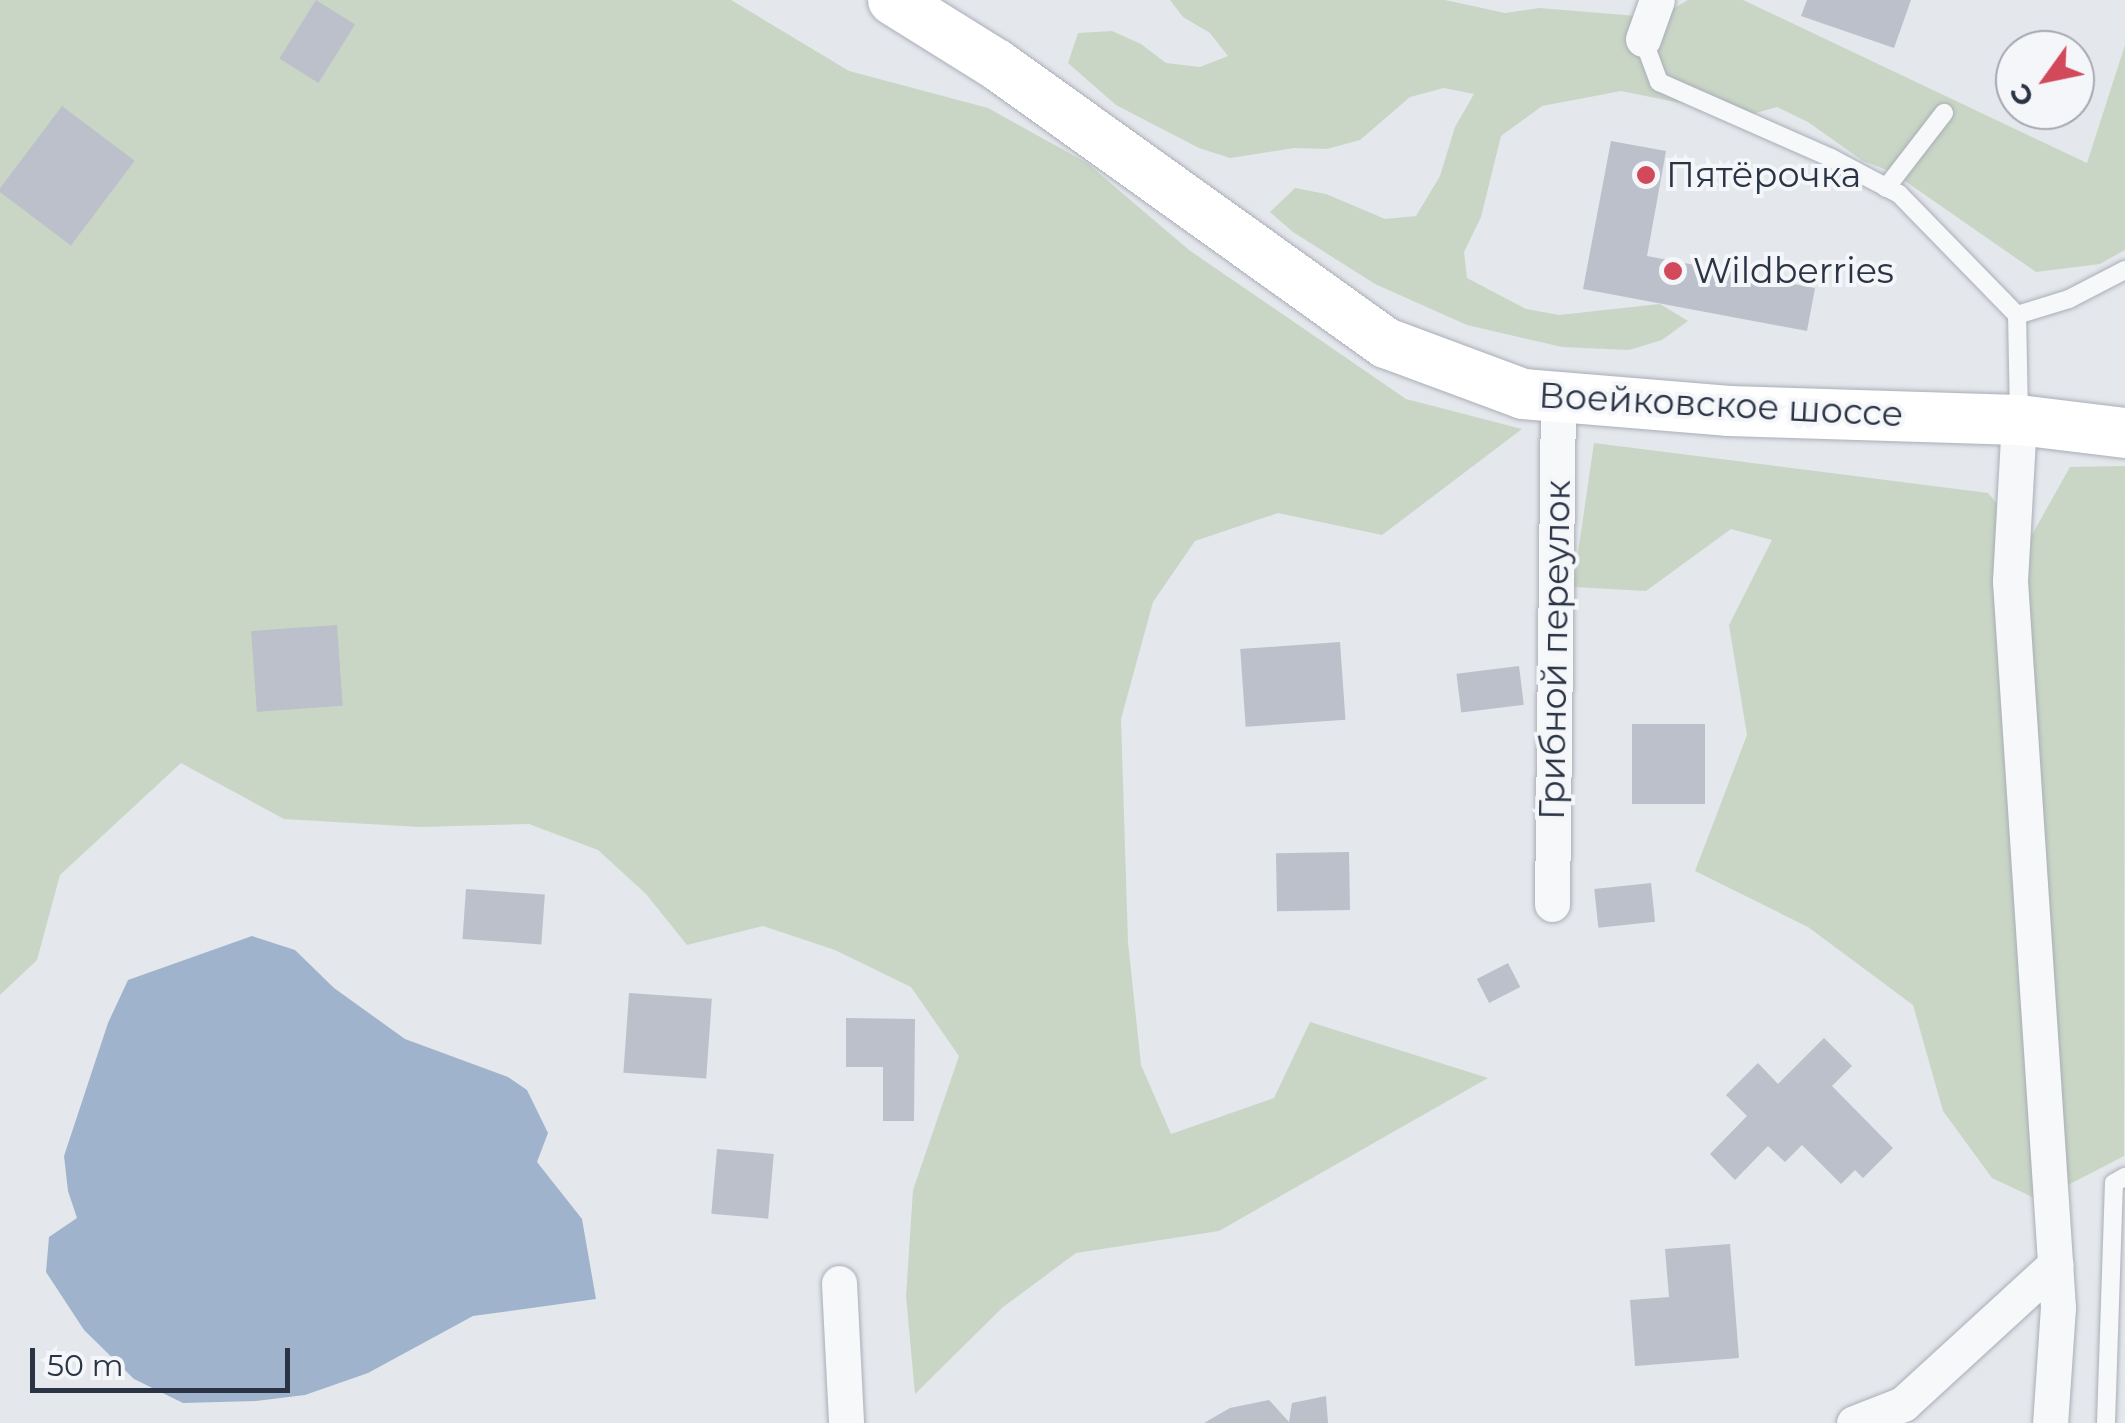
<!DOCTYPE html>
<meta charset="utf-8">
<style>
body{margin:0}
#map{position:relative;width:2125px;height:1423px;overflow:hidden;background:#e4e7ec;font-family:Montserrat,sans-serif}
div>[style]{position:absolute}
[style*='--x']{left:calc(var(--x)*1px);top:calc(var(--y)*1px);width:calc(var(--w)*1px);rotate:calc(var(--a)*1deg)}
.green>*{inset:0;background:#c9d6c5}
.water>*{inset:0;background:#9fb4cc}
.building>*{inset:0;background:#bbc0ca;transform-origin:0 0}
.roads{filter:drop-shadow(0 0 2px #a9aeb7) drop-shadow(0 0 2px #a9aeb7)}
.lane>*{height:18px;margin:-9px;padding:0 9px;transform-origin:9px;border-radius:9px;background:#f7f8fa}
.street>*{height:35px;margin:-17.5px;padding:0 17.5px;transform-origin:17.5px;border-radius:17.5px;background:#f7f8fa}
.secondary>*{height:50px;margin:-25px;padding:0 25px;transform-origin:25px;border-radius:25px;background:#fff}
.dots>*{width:28px;height:28px;translate:-50% -50%;box-sizing:border-box;border:5px solid #f4f6f9;border-radius:50%}
span{translate:-50% -50%;white-space:nowrap;text-align:center;line-height:1.15;-webkit-text-stroke:8px #f4f6f9;paint-order:stroke}
.poi-label{font-size:35px;color:#2b3445}
.left{translate:0 -50%;text-align:left}
.street-label{font-size:35px;color:#2b3445}
.north{position:absolute;left:1995px;top:30px;width:100px;height:100px;box-sizing:border-box;background:#f4f6f9;border:2px solid #a4a8b1;border-radius:50%;rotate:237deg;font-size:28px;font-weight:700;line-height:40px;text-align:center;color:#2b3445}
.north::after{content:'';display:block;margin:auto;width:35px;height:45px;background:#d1495b;clip-path:polygon(50% 0,100% 100%,50% 72%,0 100%)}
.scale{position:absolute;left:30px;top:1348px;width:260px;height:45px;box-sizing:border-box;border:5px solid #2b3445;border-top:0;padding-left:12px;font-size:30px;line-height:35px;white-space:nowrap;color:#2b3445;-webkit-text-stroke:8px #f4f6f9;paint-order:stroke}
</style>
<div id="map">
<div class="green">
<i style="clip-path:polygon(0 0,731px 0,849px 71px,988px 108px,1087px 163px,1189px 250px,1406px 399px,1522px 429px,1382px 535px,1278px 513px,1195px 541px,1153px 602px,1121px 719px,1128px 942px,1141px 1065px,1171px 1134px,1274px 1098px,1310px 1022px,1488px 1078px,1219px 1231px,1076px 1253px,1003px 1307px,915px 1394px,906px 1296px,913px 1190px,959px 1056px,911px 987px,835px 950px,763px 926px,687px 945px,646px 894px,598px 850px,529px 824px,420px 827px,284px 819px,181px 763px,60px 875px,37px 960px,0 995px)"></i>
<i style="clip-path:polygon(1170px 0,1445px 0,1505px 13px,1539px 8px,1637px 16px,1669px 11px,1688px 0,1743px 0,2087px 163px,2125px 45px,2125px 250px,2100px 264px,2036px 272px,1892px 172px,1863px 161px,1808px 122px,1777px 107px,1745px 116px,1621px 91px,1542px 106px,1501px 136px,1481px 217px,1464px 252px,1467px 278px,1526px 309px,1559px 315px,1660px 304px,1688px 321px,1662px 340px,1629px 350px,1562px 347px,1467px 325px,1375px 284px,1293px 232px,1270px 212px,1295px 188px,1326px 194px,1385px 219px,1416px 216px,1440px 176px,1455px 127px,1474px 94px,1444px 88px,1410px 97px,1360px 140px,1327px 149px,1294px 148px,1230px 158px,1199px 148px,1116px 105px,1068px 63px,1078px 33px,1112px 31px,1141px 44px,1166px 63px,1200px 67px,1228px 56px,1210px 33px,1183px 17px)"></i>
<i style="clip-path:polygon(1594px 443px,1988px 493px,2029px 540px,2070px 467px,2125px 466px,2124px 1156px,2039px 1200px,1992px 1178px,1943px 1111px,1913px 1005px,1808px 927px,1695px 871px,1747px 735px,1729px 625px,1772px 540px,1731px 529px,1646px 591px,1573px 587px)"></i>
</div>
<div class="water">
<i style="clip-path:polygon(252px 936px,295px 950px,334px 988px,405px 1039px,508px 1077px,527px 1090px,548px 1133px,537px 1162px,582px 1219px,596px 1299px,473px 1316px,368px 1373px,305px 1395px,256px 1401px,183px 1403px,134px 1379px,84px 1330px,46px 1272px,49px 1237px,77px 1218px,68px 1191px,64px 1156px,108px 1023px,128px 980px)"></i>
</div>
<div class="building">
<i style="left:316px;top:0;width:46px;height:69px;rotate:32deg"></i>
<i style="clip-path:polygon(1807px 0,1911px 0,1894px 48px,1801px 16px)"></i>
<i style="left:62px;top:106px;width:91px;height:106px;rotate:37deg"></i>
<i style="clip-path:polygon(1611px 141px,1666px 151px,1647px 256px,1815px 288px,1807px 331px,1583px 289px)"></i>
<i style="left:337px;top:625px;width:81px;height:86px;rotate:86deg"></i>
<i style="left:1340px;top:642px;width:78px;height:100px;rotate:86deg"></i>
<i style="left:1519px;top:666px;width:39px;height:63px;rotate:83deg"></i>
<i style="left:1632px;top:724px;width:73px;height:80px"></i>
<i style="left:1349px;top:852px;width:58px;height:73px;rotate:89deg"></i>
<i style="left:1651px;top:883px;width:39px;height:57px;rotate:84deg"></i>
<i style="left:466px;top:889px;width:79px;height:50px;rotate:4deg"></i>
<i style="left:1508px;top:963px;width:27px;height:35px;rotate:63deg"></i>
<i style="left:629px;top:993px;width:83px;height:80px;rotate:4deg"></i>
<i style="clip-path:polygon(846px 1018px,915px 1019px,914px 1121px,883px 1121px,883px 1067px,846px 1067px)"></i>
<i style="clip-path:polygon(1824px 1038px,1852px 1066px,1832px 1086px,1893px 1148px,1863px 1178px,1855px 1170px,1841px 1184px,1802px 1145px,1785px 1162px,1768px 1146px,1735px 1180px,1710px 1154px,1747px 1116px,1726px 1095px,1758px 1063px,1778px 1084px)"></i>
<i style="left:717px;top:1149px;width:57px;height:65px;rotate:5deg"></i>
<i style="clip-path:polygon(1730px 1244px,1739px 1358px,1635px 1366px,1630px 1300px,1669px 1297px,1665px 1249px)"></i>
<i style="clip-path:polygon(1326px 1396px,1328px 1423px,1204px 1423px,1230px 1408px,1269px 1400px,1289px 1422px,1292px 1403px)"></i>
</div>
<div class="roads">
<div class="lane">
<i style="--x:1643;--y:39;--w:46;--a:69.6"></i>
<i style="--x:1659;--y:82;--w:188;--a:23.8"></i>
<i style="--x:1831;--y:158;--w:77;--a:27.9"></i>
<i style="--x:1899;--y:194;--w:169;--a:45.7"></i>
<i style="--x:1886;--y:188;--w:95;--a:-52.3"></i>
<i style="--x:2019;--y:417;--w:102;--a:-91.1"></i>
<i style="--x:2017;--y:315;--w:54;--a:-17.1"></i>
<i style="--x:2069;--y:299;--w:63;--a:-27.4"></i>
<i style="--x:2106;--y:1423;--w:240;--a:-88.1"></i>
<i style="--x:2114;--y:1183;--w:13;--a:-29"></i>
</div>
<div class="street">
<i style="--x:1643;--y:39;--w:41;--a:-70.3"></i>
<i style="--x:2019;--y:420;--w:161;--a:93.2"></i>
<i style="--x:2010;--y:581;--w:728;--a:86.22"></i>
<i style="--x:2058;--y:1307;--w:116;--a:93.9"></i>
<i style="--x:1552;--y:904;--w:507;--a:-89.32"></i>
<i style="--x:839;--y:1283;--w:140;--a:87.1"></i>
<i style="--x:1854;--y:1423;--w:53;--a:-21.2"></i>
<i style="--x:1903;--y:1404;--w:207;--a:-42.5"></i>
</div>
<div class="secondary">
<i style="--x:893;--y:0;--w:121;--a:31.9"></i>
<i style="--x:996;--y:64;--w:480;--a:35.6"></i>
<i style="--x:1386;--y:343;--w:146;--a:20.4"></i>
<i style="--x:1523;--y:394;--w:207;--a:4.7"></i>
<i style="--x:1729;--y:411;--w:290;--a:1.8"></i>
<i style="--x:2019;--y:420;--w:107;--a:7"></i>
</div>
</div>
<div class="dots">
<i style="left:1646px;top:175px;background:#d1495b"></i>
<i style="left:1673px;top:271px;background:#d1495b"></i>
</div>
<div class="poi-label">
<span class="left" style="left:1666px;top:175px">Пятёрочка</span>
<span class="left" style="left:1693px;top:271px">Wildberries</span>
</div>
<div class="street-label">
<span style="left:1721px;top:405px;rotate:3deg">Воейковское шоссе</span>
<span style="left:1555px;top:650px;rotate:-89deg">Грибной переулок</span>
</div>
<div class="north">С</div>
<div class="scale">50 m</div>
</div>
